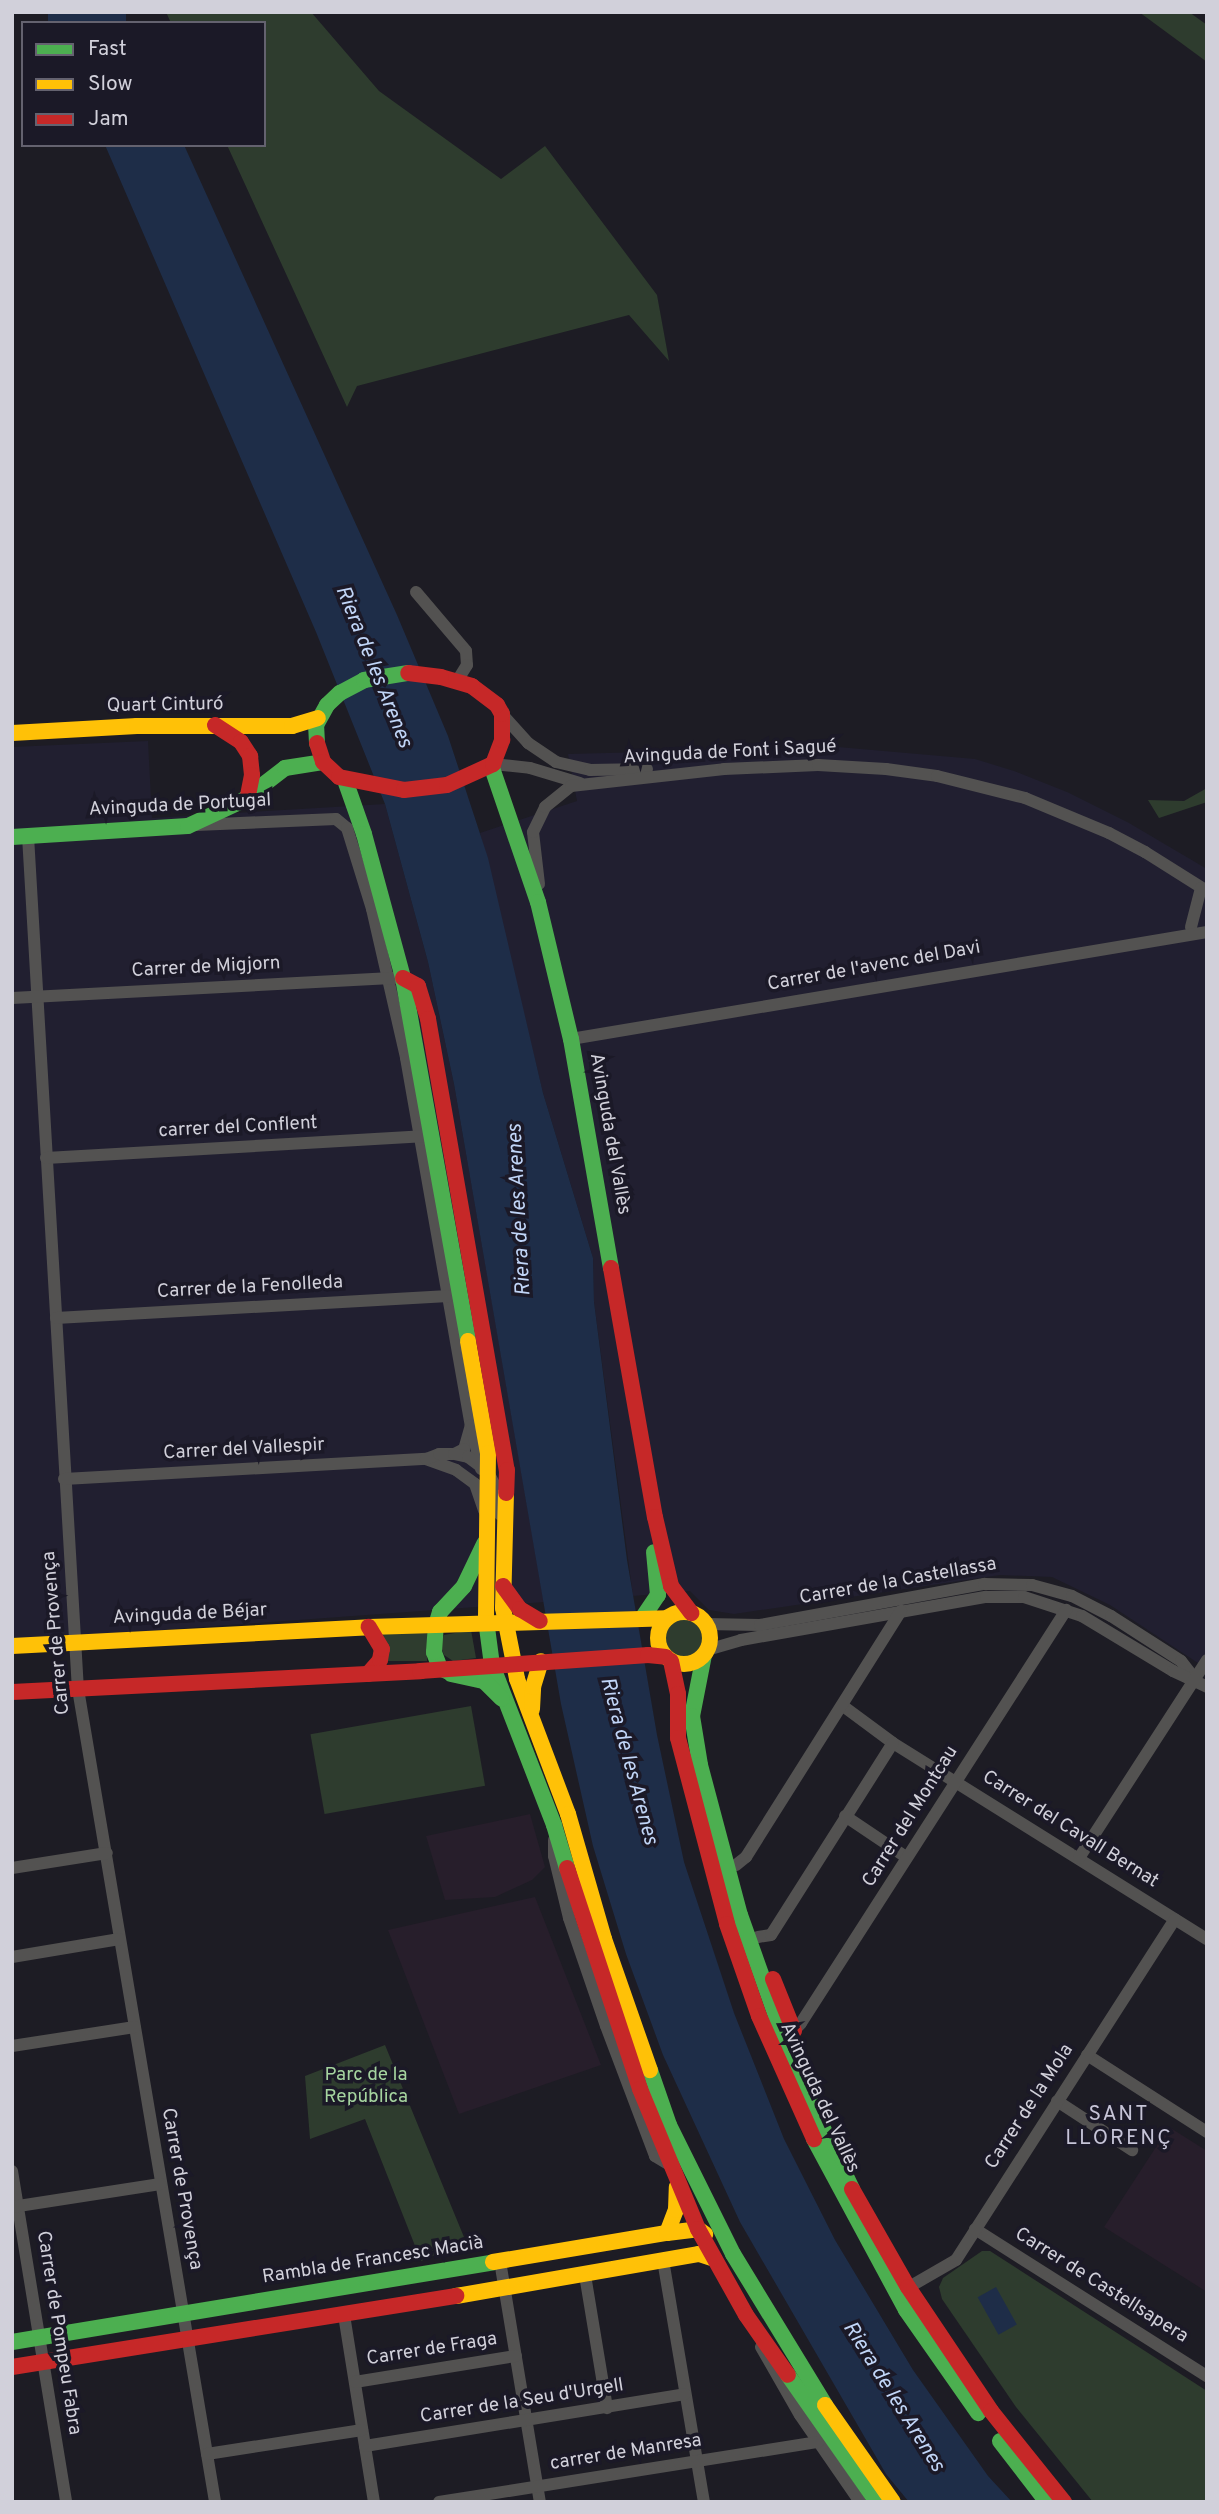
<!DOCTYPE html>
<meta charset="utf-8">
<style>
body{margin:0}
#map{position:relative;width:1219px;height:2514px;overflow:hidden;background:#1d1c24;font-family:Overpass,sans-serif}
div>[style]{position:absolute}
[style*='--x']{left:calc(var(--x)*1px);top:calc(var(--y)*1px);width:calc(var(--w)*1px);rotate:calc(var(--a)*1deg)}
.built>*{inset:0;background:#211f30}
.education>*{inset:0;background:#271e2b}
.green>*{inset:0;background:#2e3c2e;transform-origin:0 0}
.round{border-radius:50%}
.water>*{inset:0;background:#1e2d48;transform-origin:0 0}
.street>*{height:12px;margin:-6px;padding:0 6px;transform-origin:6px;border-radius:6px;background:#535251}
.fast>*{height:16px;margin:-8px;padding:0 8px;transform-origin:8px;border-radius:8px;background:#4caf50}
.slow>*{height:16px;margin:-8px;padding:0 8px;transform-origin:8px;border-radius:8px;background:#ffc107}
.slow>.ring{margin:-8px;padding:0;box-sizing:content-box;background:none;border:16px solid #ffc107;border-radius:50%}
.jam>*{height:16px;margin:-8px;padding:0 8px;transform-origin:8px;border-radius:8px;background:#c62828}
span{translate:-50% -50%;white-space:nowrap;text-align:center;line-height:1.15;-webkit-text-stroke:7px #1b1927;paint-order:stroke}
.street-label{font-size:19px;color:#d1d0da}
.park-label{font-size:19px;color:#a5d49f}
.water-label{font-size:21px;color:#c1d5f7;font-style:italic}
.neighbourhood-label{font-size:21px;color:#c6c4d7;letter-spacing:2px}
.frame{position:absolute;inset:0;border:14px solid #d1d0da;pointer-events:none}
.legend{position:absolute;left:21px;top:21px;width:245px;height:126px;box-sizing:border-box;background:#1b1927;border:2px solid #64626f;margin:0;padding:9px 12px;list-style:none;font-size:21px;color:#d1d0da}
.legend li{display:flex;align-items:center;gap:14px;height:35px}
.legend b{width:35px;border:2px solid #64626f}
</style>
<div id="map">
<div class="built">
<i style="clip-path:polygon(148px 741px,152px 818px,385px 804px,428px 962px,454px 1084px,544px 1602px,12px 1641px,12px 747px)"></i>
<i style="clip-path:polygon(838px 747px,975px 759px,1014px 771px,1067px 792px,1129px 823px,1207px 869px,1207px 1669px,1110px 1605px,1052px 1577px,1000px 1575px,734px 1614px,709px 1610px,690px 1591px,633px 1596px,594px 1302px,593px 1258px,543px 1093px,480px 833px,577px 801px,568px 754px)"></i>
</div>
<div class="education">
<i style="clip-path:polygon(530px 1814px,545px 1867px,532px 1880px,495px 1897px,445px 1900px,426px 1836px)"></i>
<i style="clip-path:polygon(535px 1897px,601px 2065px,459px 2114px,388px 1930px)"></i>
<i style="clip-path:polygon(1169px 2127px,1207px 2151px,1207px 2292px,1104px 2227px)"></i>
</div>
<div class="green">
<i style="clip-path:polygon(166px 12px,311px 12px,379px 91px,501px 179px,545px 146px,657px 295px,669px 361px,629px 315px,357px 386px,347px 407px,227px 145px,264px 145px,264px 23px,171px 23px)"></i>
<i style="clip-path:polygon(1139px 12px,1189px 12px,1207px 25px,1207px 62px)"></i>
<i style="clip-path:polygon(1207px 788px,1207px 802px,1159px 818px,1148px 800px,1184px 801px)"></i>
<i class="round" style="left:665px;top:1619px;width:38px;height:38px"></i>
<i style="clip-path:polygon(471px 1630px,476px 1658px,453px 1661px,444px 1655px,440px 1644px,444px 1635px)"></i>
<i style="left:427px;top:1632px;width:29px;height:45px;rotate:90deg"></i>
<i style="left:471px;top:1706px;width:81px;height:163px;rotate:80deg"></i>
<i style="clip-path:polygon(385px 2045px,466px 2242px,421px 2261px,365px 2119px,310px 2139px,305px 2076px)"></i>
<i style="clip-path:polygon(982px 2251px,990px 2251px,1207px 2391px,1207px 2502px,1093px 2502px,1016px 2407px,942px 2299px,939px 2287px,943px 2278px)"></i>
</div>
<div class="water">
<i style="left:48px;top:12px;width:78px;height:12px"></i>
<i style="clip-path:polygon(105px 145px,184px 145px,397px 615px,448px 736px,488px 858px,543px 1093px,593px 1258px,594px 1302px,627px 1560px,657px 1735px,684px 1862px,734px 2013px,784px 2139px,835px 2240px,913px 2370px,988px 2476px,1012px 2502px,909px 2502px,886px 2474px,740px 2222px,663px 2055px,626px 1954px,593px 1846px,561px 1704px,454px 1084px,428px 962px,385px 804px,316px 632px)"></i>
<i style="left:996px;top:2287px;width:43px;height:21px;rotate:61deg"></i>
</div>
<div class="street">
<i style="--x:416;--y:592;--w:77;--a:49.7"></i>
<i style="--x:466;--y:651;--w:14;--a:86"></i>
<i style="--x:467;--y:665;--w:19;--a:122"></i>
<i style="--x:502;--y:714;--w:39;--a:48"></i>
<i style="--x:528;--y:743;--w:34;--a:34"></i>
<i style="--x:556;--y:762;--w:35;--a:13"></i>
<i style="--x:590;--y:770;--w:57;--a:-1"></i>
<i style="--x:493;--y:764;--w:37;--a:6"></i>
<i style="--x:530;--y:768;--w:52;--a:16.7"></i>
<i style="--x:196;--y:825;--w:140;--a:-2.5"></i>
<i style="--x:336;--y:819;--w:14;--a:39"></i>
<i style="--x:347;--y:828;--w:85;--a:72.8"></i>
<i style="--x:372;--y:909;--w:153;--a:77.1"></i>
<i style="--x:406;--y:1058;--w:373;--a:80"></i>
<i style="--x:471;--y:1425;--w:25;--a:106"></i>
<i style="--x:464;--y:1449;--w:11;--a:153"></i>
<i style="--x:28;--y:836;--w:854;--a:86.65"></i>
<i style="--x:78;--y:1689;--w:824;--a:80.43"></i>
<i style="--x:539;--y:884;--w:52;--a:-96.6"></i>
<i style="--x:533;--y:832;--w:28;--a:-64"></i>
<i style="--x:545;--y:807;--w:33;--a:-39"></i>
<i style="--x:571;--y:786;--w:154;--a:-6.3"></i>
<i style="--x:724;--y:769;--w:94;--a:-2.4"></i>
<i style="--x:818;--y:765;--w:68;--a:3.4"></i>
<i style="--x:886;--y:769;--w:51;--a:7.8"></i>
<i style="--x:937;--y:776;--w:91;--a:14"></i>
<i style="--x:1025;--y:798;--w:91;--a:22.6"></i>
<i style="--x:1109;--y:833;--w:41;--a:27.8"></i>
<i style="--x:1145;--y:852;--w:73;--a:32.2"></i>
<i style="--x:1191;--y:927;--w:40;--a:-75.6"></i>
<i style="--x:12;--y:998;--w:385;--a:-3"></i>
<i style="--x:571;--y:1039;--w:645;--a:-9.55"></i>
<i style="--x:46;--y:1158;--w:381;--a:-3.3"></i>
<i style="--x:56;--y:1318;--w:393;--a:-3.2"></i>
<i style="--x:472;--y:1429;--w:41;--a:77.3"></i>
<i style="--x:426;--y:1459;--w:32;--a:20"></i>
<i style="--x:456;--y:1470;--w:24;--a:36"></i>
<i style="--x:475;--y:1484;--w:28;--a:71"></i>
<i style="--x:64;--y:1479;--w:363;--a:-3.2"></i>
<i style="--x:426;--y:1459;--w:14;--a:-21"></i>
<i style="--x:439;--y:1454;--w:15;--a:0"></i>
<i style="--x:454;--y:1454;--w:14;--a:12"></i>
<i style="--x:468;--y:1457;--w:25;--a:37"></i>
<i style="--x:488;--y:1472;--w:16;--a:63"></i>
<i style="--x:495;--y:1486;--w:29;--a:80"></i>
<i style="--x:706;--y:1624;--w:54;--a:1.1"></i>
<i style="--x:760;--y:1625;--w:228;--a:-10.4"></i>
<i style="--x:984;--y:1584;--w:48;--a:1.2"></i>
<i style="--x:1032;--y:1585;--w:41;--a:15.4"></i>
<i style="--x:1072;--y:1596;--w:44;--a:27.1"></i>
<i style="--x:1111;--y:1616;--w:83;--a:32.7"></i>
<i style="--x:1181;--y:1661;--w:23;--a:52"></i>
<i style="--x:707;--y:1650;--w:35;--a:-16"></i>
<i style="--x:741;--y:1640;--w:249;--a:-10"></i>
<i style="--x:986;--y:1597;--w:38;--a:0"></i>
<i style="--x:1024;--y:1597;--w:61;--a:18.1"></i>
<i style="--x:1082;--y:1616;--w:106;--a:31.1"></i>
<i style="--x:1173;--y:1671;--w:38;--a:25"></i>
<i style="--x:843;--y:1706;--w:62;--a:36.5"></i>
<i style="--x:893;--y:1743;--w:370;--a:32"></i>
<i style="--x:845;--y:1816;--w:73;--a:33.9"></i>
<i style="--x:554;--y:1840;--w:16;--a:90"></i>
<i style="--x:554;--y:1856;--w:64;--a:76.4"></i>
<i style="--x:569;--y:1918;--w:114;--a:71.1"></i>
<i style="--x:606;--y:2026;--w:139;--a:69.3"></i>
<i style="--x:655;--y:2156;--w:17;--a:31"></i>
<i style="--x:1079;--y:1858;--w:236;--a:-57.1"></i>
<i style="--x:736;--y:1865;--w:13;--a:-39"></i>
<i style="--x:746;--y:1857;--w:291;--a:-57.8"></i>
<i style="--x:12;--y:1868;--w:96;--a:-9"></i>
<i style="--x:758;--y:1937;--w:13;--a:-9"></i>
<i style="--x:771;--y:1935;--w:227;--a:-57.6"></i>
<i style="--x:12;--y:1957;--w:109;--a:-9.5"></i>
<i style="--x:790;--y:2035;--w:16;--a:-47"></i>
<i style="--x:801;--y:2023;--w:491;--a:-57.3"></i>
<i style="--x:12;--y:2046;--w:124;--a:-8.8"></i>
<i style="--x:1087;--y:2055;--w:143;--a:32.7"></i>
<i style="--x:1057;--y:2101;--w:90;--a:33.2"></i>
<i style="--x:12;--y:2171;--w:335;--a:80.7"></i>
<i style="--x:12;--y:2207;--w:150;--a:-8.8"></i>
<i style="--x:975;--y:2229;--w:275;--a:32.4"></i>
<i style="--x:663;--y:2260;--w:245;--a:80.4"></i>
<i style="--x:500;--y:2261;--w:244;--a:80.6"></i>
<i style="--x:585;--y:2275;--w:135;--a:80.6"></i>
<i style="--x:904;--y:2290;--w:60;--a:-30"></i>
<i style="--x:956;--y:2260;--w:405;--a:-57.3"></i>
<i style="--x:344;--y:2315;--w:189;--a:80.9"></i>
<i style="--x:761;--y:2347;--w:78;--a:60.2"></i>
<i style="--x:800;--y:2415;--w:106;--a:55.4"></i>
<i style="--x:355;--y:2382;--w:163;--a:-9.2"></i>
<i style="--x:365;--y:2446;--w:324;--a:-9.2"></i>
<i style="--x:207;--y:2454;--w:157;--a:-8.8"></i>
<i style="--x:439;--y:2502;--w:384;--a:-9"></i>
</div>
<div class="fast">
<i style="--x:317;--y:743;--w:18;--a:-93"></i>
<i style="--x:316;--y:725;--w:23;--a:-61"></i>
<i style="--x:327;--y:705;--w:18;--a:-43"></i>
<i style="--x:340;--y:693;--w:27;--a:-28"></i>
<i style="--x:364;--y:680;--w:45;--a:-9"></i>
<i style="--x:491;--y:765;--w:145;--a:71.1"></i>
<i style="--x:538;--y:902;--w:141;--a:76.5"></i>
<i style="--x:571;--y:1039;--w:232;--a:80.1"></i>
<i style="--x:345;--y:780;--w:57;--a:70.6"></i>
<i style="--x:364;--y:834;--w:149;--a:74.8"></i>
<i style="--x:403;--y:978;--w:369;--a:79.8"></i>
<i style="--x:12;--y:837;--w:176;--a:-3.6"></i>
<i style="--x:188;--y:826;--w:60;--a:-24.8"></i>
<i style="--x:242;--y:801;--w:54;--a:-37.5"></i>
<i style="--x:285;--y:768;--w:38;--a:-9"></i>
<i style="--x:643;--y:1617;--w:27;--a:-56"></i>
<i style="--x:658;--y:1595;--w:43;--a:-95.3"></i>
<i style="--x:486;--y:1620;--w:45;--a:82.4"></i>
<i style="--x:492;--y:1665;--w:172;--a:68.8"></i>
<i style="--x:554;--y:1825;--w:45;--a:73.2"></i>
<i style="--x:704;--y:1655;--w:62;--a:101.1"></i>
<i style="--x:692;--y:1716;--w:50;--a:80.7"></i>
<i style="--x:700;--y:1765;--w:155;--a:75.1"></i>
<i style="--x:740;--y:1915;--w:167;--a:70.4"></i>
<i style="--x:796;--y:2072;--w:130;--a:64.4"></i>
<i style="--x:451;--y:1673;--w:12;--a:-156"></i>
<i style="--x:440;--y:1668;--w:17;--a:-111"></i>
<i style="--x:434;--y:1652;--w:27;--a:-86"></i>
<i style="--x:436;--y:1625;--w:14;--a:-73"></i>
<i style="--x:440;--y:1612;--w:35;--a:-47"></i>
<i style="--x:464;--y:1586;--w:47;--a:-64.5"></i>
<i style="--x:451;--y:1674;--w:34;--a:12"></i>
<i style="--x:484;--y:1681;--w:25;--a:45"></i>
<i style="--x:650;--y:2070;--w:58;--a:70.9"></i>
<i style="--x:669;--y:2125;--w:144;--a:63.6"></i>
<i style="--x:733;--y:2254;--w:177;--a:58.6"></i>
<i style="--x:814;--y:2139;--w:194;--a:61.7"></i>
<i style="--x:906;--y:2310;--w:126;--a:55"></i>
<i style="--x:12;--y:2342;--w:488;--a:-9.4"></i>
<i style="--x:788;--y:2375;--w:155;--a:55"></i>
<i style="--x:1000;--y:2441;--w:77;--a:52.4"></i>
</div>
<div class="slow">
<i style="--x:12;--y:733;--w:125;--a:-3.2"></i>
<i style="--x:137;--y:726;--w:155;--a:0"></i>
<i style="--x:292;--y:726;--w:27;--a:-17"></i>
<i style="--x:468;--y:1341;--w:114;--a:79.9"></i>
<i style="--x:488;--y:1453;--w:167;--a:90.7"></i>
<i style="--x:506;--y:1493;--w:115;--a:91.5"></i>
<i style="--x:503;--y:1608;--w:72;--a:78.8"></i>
<i style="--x:517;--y:1679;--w:144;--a:69.3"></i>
<i style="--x:568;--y:1814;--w:130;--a:73.9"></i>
<i style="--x:604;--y:1939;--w:139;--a:70.7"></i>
<i class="ring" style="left:658px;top:1612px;width:36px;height:36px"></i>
<i style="--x:12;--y:1646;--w:358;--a:-3"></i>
<i style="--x:369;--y:1627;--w:298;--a:-1.7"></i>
<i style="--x:532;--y:1709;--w:22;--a:-87"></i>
<i style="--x:533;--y:1687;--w:27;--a:-73"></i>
<i style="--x:667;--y:2233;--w:25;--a:-69"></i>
<i style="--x:676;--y:2210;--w:23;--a:-88"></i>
<i style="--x:493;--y:2262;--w:176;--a:-9.5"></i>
<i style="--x:667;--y:2233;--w:31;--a:-7"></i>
<i style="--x:698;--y:2229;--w:9;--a:36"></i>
<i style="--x:456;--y:2296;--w:247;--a:-9.8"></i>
<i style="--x:699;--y:2254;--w:16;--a:18"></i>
<i style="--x:825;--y:2405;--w:118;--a:55"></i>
</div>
<div class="jam">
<i style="--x:215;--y:725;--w:31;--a:33"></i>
<i style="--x:241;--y:742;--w:17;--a:57"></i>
<i style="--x:250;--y:756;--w:19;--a:84"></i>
<i style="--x:252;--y:775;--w:20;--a:101"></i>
<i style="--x:317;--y:743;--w:20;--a:72"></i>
<i style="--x:323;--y:762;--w:22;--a:43"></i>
<i style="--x:339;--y:777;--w:66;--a:11.3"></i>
<i style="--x:404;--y:790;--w:43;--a:-6.6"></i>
<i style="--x:447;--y:785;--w:51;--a:-24.5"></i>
<i style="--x:493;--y:764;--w:26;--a:-69"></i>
<i style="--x:502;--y:740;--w:26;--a:-90"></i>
<i style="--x:502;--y:714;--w:10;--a:-119"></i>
<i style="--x:497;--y:705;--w:31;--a:-143"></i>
<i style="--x:472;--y:686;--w:32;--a:-164"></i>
<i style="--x:441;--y:677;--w:33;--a:-173"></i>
<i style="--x:403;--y:978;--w:17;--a:28"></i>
<i style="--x:418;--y:986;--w:34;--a:73"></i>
<i style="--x:428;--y:1019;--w:458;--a:80.1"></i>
<i style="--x:507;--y:1470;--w:23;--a:92"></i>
<i style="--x:611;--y:1268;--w:253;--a:80"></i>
<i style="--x:655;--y:1517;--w:71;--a:76.9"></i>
<i style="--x:671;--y:1586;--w:34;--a:53"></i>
<i style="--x:503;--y:1586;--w:29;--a:54"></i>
<i style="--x:520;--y:1609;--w:23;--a:31"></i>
<i style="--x:671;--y:1661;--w:34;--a:78"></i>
<i style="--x:678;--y:1694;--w:44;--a:90"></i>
<i style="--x:678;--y:1738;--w:192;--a:75.2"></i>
<i style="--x:727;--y:1924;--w:97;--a:70.8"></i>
<i style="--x:759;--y:2016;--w:135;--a:65.9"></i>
<i style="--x:368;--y:1674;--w:18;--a:-49"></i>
<i style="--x:380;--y:1660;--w:11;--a:-80"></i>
<i style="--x:382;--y:1649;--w:26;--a:-121"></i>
<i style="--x:12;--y:1692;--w:409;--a:-2.9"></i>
<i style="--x:420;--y:1671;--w:229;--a:-4"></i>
<i style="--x:648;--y:1655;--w:18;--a:6"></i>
<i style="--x:567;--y:1868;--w:233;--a:71.7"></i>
<i style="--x:640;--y:2089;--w:152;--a:67.5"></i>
<i style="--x:698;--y:2229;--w:98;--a:60.8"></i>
<i style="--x:746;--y:2315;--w:73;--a:55"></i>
<i style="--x:773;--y:1979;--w:56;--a:68"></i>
<i style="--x:852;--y:2189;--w:113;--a:60.3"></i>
<i style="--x:908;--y:2287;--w:149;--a:56.2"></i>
<i style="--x:991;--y:2411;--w:117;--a:51.3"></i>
<i style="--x:12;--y:2367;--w:450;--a:-9.1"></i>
</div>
<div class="street-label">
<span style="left:165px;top:706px;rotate:-1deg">Quart Cinturó</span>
<span style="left:730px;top:753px;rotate:-3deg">Avinguda de Font i Sagué</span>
<span style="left:180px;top:806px;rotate:-3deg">Avinguda de Portugal</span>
<span style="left:874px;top:967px;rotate:-10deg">Carrer de l'avenc del Davi</span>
<span style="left:206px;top:968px;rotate:-3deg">Carrer de Migjorn</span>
<span style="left:238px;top:1128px;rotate:-3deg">carrer del Conflent</span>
<span style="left:609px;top:1134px;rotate:80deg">Avinguda del Vallès</span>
<span style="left:250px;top:1288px;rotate:-3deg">Carrer de la Fenolleda</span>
<span style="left:244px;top:1450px;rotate:-3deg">Carrer del Vallespir</span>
<span style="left:898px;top:1582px;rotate:-10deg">Carrer de la Castellassa</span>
<span style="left:190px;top:1615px;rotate:-3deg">Avinguda de Béjar</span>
<span style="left:57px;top:1633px;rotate:-95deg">Carrer de Provença</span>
<span style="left:911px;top:1817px;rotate:-58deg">Carrer del Montcau</span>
<span style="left:1070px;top:1830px;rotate:32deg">Carrer del Cavall Bernat</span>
<span style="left:819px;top:2098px;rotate:65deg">Avinguda del Vallès</span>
<span style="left:1030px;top:2107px;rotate:-57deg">Carrer de la Mola</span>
<span style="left:181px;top:2189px;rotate:80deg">Carrer de Provença</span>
<span style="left:373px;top:2261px;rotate:-9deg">Rambla de Francesc Macià</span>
<span style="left:1101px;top:2286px;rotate:32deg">Carrer de Castellsapera</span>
<span style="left:58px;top:2333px;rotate:81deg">Carrer de Pompeu Fabra</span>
<span style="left:432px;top:2350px;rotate:-9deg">Carrer de Fraga</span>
<span style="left:522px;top:2402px;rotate:-9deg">Carrer de la Seu d'Urgell</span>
<span style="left:626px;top:2453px;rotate:-9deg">carrer de Manresa</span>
</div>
<div class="park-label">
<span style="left:366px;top:2087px">Parc de la<br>República</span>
</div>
<div class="water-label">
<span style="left:373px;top:667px;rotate:68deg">Riera de les Arenes</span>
<span style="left:520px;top:1210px;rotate:-93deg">Riera de les Arenes</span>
<span style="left:628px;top:1761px;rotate:75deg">Riera de les Arenes</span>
<span style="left:893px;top:2397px;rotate:58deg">Riera de les Arenes</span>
</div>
<div class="neighbourhood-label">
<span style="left:1119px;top:2127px">SANT<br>LLORENÇ</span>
</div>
<div class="frame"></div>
<ul class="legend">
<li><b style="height:9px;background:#4caf50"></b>Fast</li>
<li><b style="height:9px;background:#ffc107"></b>Slow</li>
<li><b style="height:9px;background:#c62828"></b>Jam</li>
</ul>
</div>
